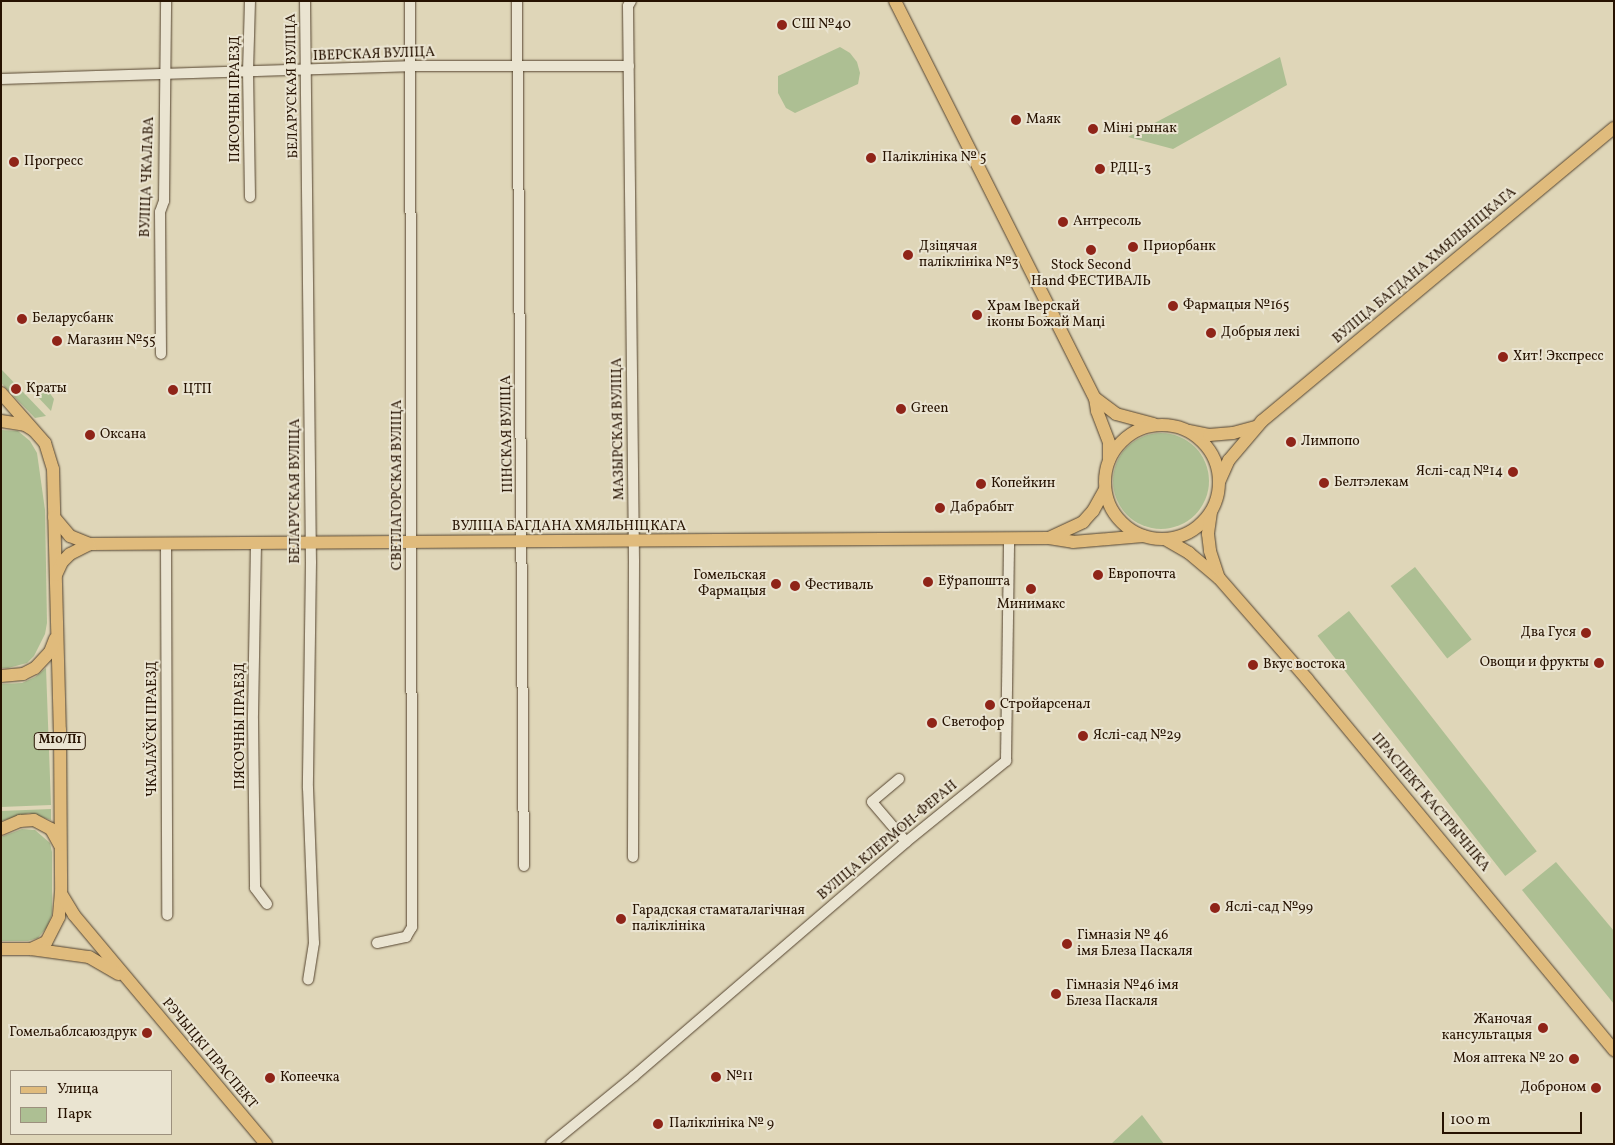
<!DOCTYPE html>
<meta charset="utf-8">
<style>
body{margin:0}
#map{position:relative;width:1615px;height:1145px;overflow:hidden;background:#dfd6b8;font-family:Vollkorn,serif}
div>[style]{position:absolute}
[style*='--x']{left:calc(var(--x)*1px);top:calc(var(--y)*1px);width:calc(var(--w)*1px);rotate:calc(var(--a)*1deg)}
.green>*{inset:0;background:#adbf93;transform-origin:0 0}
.round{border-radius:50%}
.roads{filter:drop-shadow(0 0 1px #54432e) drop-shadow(0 0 1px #54432e)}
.minor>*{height:10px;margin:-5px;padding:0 5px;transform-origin:5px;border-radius:5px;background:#eae4d1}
.major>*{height:12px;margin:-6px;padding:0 6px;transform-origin:6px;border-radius:6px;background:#e0bb7c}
.major>.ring{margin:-6px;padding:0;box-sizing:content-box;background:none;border:12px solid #e0bb7c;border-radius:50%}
.dots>*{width:14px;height:14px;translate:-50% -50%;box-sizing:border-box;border:2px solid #eae4d1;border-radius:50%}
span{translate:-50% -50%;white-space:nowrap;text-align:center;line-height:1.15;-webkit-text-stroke:4px #eae4d1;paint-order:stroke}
.shield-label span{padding:1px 4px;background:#eae4d1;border:1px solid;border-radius:4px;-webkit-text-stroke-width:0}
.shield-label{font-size:12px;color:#261200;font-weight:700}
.poi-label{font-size:14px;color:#261200}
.left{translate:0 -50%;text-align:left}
.right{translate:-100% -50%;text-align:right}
.street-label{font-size:14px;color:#261200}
.frame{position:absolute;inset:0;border:2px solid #261200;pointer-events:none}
.legend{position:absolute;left:10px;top:1070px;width:162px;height:65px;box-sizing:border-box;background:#eae4d1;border:1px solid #9c907d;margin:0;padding:6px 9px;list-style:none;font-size:15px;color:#261200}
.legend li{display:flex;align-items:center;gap:10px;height:25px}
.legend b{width:25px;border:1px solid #9c907d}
.scale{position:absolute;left:1442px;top:1112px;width:140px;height:22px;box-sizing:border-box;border:2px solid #261200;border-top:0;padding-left:6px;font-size:15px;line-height:18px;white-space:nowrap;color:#261200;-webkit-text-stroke:4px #eae4d1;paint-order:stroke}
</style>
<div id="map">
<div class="green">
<i style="clip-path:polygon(840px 47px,850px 53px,857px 62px,860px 73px,858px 84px,795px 113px,786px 108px,778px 93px,778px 76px)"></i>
<i style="clip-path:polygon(1280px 57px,1287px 85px,1173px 149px,1128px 137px)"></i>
<i style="clip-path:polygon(1px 369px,46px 416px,35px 418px,1px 383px)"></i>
<i style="clip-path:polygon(41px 391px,49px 392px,54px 399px,51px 411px,35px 394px)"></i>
<i style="clip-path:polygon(1px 430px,18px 431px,30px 441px,37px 453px,45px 510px,47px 623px,45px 634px,34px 656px,27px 663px,8px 668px,1px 668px)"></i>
<i class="round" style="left:1113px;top:433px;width:96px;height:96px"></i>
<i style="left:1415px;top:567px;width:92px;height:31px;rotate:52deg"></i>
<i style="left:1349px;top:611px;width:305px;height:40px;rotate:52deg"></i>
<i style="clip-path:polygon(46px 668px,51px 805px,1px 807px,1px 684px,22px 683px,35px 677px)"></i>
<i style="clip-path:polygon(51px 809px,51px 820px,29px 813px,1px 821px,1px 811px)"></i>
<i style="clip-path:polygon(22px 829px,35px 830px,50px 843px,52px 852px,52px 914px,47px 927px,38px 938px,28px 941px,1px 941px,1px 837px)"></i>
<i style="clip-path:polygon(1556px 862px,1614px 931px,1614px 1004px,1522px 890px)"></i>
<i style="clip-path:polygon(1142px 1115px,1164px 1144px,1111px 1144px)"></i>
</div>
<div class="roads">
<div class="minor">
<i style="--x:305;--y:1;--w:561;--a:89.39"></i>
<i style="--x:311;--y:562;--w:226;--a:90.8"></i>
<i style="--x:308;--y:788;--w:155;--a:87.8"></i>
<i style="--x:314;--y:943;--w:37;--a:99"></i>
<i style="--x:517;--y:1;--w:865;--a:89.54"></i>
<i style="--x:631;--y:1;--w:6;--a:121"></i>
<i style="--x:628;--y:6;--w:555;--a:89.38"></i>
<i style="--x:634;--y:561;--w:296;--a:90.2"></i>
<i style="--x:1;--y:79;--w:407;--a:-1.8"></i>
<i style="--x:408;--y:66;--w:221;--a:0"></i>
<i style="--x:250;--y:197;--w:125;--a:-90.9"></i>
<i style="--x:248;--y:72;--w:71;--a:-88.4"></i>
<i style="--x:161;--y:354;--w:142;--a:-90.4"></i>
<i style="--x:160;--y:212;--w:12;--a:-70"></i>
<i style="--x:164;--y:201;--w:200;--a:-89.4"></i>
<i style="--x:256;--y:543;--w:177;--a:91"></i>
<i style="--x:253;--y:720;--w:168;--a:89.3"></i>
<i style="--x:255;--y:888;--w:20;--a:53"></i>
<i style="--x:166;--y:544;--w:371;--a:89.8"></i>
<i style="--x:899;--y:779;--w:35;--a:140"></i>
<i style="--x:872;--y:802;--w:52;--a:49.6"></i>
<i style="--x:377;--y:943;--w:30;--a:-12"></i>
<i style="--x:406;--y:937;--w:12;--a:-59"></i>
<i style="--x:412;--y:927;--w:926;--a:-90.12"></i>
<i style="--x:551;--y:1144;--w:107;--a:-39.3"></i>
<i style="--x:634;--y:1076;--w:359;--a:-40.7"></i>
<i style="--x:906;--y:842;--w:129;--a:-39"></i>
<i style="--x:1006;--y:761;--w:222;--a:-89.2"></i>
</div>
<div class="major">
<i style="--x:895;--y:1;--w:445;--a:63.3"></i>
<i style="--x:1095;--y:398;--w:13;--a:81"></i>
<i style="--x:1097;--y:411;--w:34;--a:69"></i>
<i style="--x:1109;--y:443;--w:17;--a:90"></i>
<i style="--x:1;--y:393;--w:67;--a:48.7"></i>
<i style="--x:45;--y:443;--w:27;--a:73"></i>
<i style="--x:53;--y:469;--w:261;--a:88.5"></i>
<i style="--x:60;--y:730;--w:162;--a:89.6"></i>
<i style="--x:61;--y:892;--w:25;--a:95"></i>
<i style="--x:59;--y:917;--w:28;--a:117"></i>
<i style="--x:46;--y:942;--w:17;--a:155"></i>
<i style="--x:31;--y:949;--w:30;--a:180"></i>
<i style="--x:1095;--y:398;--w:26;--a:37"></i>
<i style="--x:1116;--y:414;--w:39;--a:15"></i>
<i style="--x:1;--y:421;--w:24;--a:9"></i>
<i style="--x:25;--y:425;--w:9;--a:32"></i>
<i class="ring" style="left:1105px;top:425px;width:102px;height:102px"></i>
<i style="--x:1190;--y:431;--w:19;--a:12"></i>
<i style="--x:1209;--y:435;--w:24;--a:-5"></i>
<i style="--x:1233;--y:433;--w:24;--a:-15"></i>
<i style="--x:1219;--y:482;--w:24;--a:-66"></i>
<i style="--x:1229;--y:460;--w:51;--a:-49.8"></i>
<i style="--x:1262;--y:421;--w:458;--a:-39.8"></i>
<i style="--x:1211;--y:512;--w:22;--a:98"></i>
<i style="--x:1208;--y:534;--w:17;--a:83"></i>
<i style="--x:1210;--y:551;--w:28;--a:72"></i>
<i style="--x:54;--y:517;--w:25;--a:50"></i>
<i style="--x:70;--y:536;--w:22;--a:22"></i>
<i style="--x:90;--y:544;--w:959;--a:-0.36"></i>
<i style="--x:1049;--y:538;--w:24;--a:9"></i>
<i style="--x:1073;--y:542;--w:70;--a:-4.9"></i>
<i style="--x:1049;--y:538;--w:38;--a:-25"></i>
<i style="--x:1083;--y:522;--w:15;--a:-48"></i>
<i style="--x:1093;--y:511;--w:25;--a:-61"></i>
<i style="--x:1165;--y:539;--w:28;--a:30"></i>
<i style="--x:1189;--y:553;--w:39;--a:40"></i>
<i style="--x:1219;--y:578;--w:134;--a:48.9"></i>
<i style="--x:1307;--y:679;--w:482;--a:50.4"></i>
<i style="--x:56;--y:575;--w:14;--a:-65"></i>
<i style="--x:62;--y:562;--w:11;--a:-45"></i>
<i style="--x:70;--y:554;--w:22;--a:-27"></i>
<i style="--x:1;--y:676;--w:22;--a:-5"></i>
<i style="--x:23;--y:674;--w:13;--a:-27"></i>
<i style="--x:35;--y:668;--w:22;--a:-47"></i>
<i style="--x:50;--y:652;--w:14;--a:-69"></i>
<i style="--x:1;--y:829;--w:21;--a:-23"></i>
<i style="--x:20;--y:821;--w:14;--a:-4"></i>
<i style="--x:34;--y:820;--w:19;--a:28"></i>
<i style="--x:51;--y:829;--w:18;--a:61"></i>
<i style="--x:62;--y:895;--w:23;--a:59"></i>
<i style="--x:74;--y:915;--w:299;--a:50"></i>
<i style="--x:31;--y:949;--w:59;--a:7.9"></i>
<i style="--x:89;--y:957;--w:34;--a:30"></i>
</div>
</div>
<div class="dots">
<i style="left:782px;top:25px;background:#8f2418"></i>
<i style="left:1016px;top:120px;background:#8f2418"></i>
<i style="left:1093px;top:129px;background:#8f2418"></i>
<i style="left:871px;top:158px;background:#8f2418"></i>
<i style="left:14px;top:162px;background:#8f2418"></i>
<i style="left:1100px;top:169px;background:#8f2418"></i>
<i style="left:1063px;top:222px;background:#8f2418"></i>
<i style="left:1133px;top:247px;background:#8f2418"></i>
<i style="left:1091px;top:250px;background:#8f2418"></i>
<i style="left:908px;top:255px;background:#8f2418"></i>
<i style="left:1173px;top:306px;background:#8f2418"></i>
<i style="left:977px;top:315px;background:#8f2418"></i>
<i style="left:22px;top:319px;background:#8f2418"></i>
<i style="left:1211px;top:333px;background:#8f2418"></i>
<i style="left:57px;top:341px;background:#8f2418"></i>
<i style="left:1503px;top:357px;background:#8f2418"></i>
<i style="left:16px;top:389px;background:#8f2418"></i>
<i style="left:173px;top:390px;background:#8f2418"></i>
<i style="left:901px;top:409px;background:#8f2418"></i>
<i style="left:90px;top:435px;background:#8f2418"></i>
<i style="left:1291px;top:442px;background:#8f2418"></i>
<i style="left:1513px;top:472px;background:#8f2418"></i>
<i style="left:1324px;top:483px;background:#8f2418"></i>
<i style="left:981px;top:484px;background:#8f2418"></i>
<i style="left:940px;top:508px;background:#8f2418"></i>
<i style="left:1098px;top:575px;background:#8f2418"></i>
<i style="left:928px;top:582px;background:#8f2418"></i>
<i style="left:776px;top:584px;background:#8f2418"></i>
<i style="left:795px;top:586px;background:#8f2418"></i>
<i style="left:1031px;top:589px;background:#8f2418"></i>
<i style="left:1586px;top:633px;background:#8f2418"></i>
<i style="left:1599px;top:663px;background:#8f2418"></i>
<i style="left:1253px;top:665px;background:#8f2418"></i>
<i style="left:990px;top:705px;background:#8f2418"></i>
<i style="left:932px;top:723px;background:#8f2418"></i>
<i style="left:1083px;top:736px;background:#8f2418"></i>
<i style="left:1215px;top:908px;background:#8f2418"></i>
<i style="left:621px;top:919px;background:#8f2418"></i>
<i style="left:1067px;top:944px;background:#8f2418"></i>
<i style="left:1056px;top:994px;background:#8f2418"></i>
<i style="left:1543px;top:1028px;background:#8f2418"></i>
<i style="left:147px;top:1033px;background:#8f2418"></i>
<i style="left:1574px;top:1059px;background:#8f2418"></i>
<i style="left:716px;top:1077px;background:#8f2418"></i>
<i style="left:270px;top:1078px;background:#8f2418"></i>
<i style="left:1596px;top:1088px;background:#8f2418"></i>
<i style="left:658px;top:1124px;background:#8f2418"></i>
</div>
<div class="shield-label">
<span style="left:60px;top:741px">М10/П1</span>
</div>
<div class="poi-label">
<span class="left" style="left:792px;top:25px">СШ №40</span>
<span class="left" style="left:1026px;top:120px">Маяк</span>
<span class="left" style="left:1103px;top:129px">Міні рынак</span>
<span class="left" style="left:882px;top:158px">Паліклініка № 5</span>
<span class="left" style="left:24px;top:162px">Прогресс</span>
<span class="left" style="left:1110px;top:169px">РДЦ-3</span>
<span class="left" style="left:1073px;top:222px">Антресоль</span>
<span class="left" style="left:919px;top:255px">Дзіцячая<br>паліклініка №3</span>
<span class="left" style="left:1143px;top:247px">Приорбанк</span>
<span style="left:1091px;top:274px">Stock Second<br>Hand ФЕСТИВАЛЬ</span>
<span class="left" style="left:1183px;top:306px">Фармацыя №165</span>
<span class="left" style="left:987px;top:315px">Храм Іверскай<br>іконы Божай Маці</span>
<span class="left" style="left:32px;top:319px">Беларусбанк</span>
<span class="left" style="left:1221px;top:333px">Добрыя лекі</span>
<span class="left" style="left:67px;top:341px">Магазин №55</span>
<span class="left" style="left:1513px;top:357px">Хит! Экспресс</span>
<span class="left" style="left:26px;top:389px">Краты</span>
<span class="left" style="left:183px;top:390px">ЦТП</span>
<span class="left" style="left:911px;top:409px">Green</span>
<span class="left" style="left:100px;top:435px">Оксана</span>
<span class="left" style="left:1301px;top:442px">Лимпопо</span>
<span class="right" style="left:1503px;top:472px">Яслі-сад №14</span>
<span class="left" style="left:1334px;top:483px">Белтэлекам</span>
<span class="left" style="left:991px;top:484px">Копейкин</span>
<span class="left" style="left:950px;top:508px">Дабрабыт</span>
<span class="left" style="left:1108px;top:575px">Европочта</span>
<span class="right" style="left:766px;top:584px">Гомельская<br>Фармацыя</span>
<span class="left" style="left:938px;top:582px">Еўрапошта</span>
<span class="left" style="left:805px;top:586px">Фестиваль</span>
<span style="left:1031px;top:605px">Минимакс</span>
<span class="right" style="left:1576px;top:633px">Два Гуся</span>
<span class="right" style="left:1589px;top:663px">Овощи и фрукты</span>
<span class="left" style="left:1263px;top:665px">Вкус востока</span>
<span class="left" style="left:1000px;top:705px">Стройарсенал</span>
<span class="left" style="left:942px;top:723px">Светофор</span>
<span class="left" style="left:1093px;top:736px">Яслі-сад №29</span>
<span class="left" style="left:1225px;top:908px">Яслі-сад №99</span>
<span class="left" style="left:632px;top:919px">Гарадская стаматалагічная<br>паліклініка</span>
<span class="left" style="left:1077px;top:944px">Гімназія № 46<br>імя Блеза Паскаля</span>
<span class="left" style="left:1066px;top:994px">Гімназія №46 імя<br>Блеза Паскаля</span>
<span class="right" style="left:1532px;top:1028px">Жаночая<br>кансультацыя</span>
<span class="right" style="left:137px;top:1033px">Гомельаблсаюздрук</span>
<span class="right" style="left:1564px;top:1059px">Моя аптека № 20</span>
<span class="left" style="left:726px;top:1077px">№11</span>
<span class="left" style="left:280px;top:1078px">Копеечка</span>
<span class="right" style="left:1586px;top:1088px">Доброном</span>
<span class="left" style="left:669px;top:1124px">Паліклініка № 9</span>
</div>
<div class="street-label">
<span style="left:374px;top:55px;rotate:-2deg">ІВЕРСКАЯ ВУЛІЦА</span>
<span style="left:293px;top:86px;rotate:-91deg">БЕЛАРУСКАЯ ВУЛІЦА</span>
<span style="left:236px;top:99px;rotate:-90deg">ПЯСОЧНЫ ПРАЕЗД</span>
<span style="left:148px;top:177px;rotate:-88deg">ВУЛІЦА ЧКАЛАВА</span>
<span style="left:1425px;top:266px;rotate:-40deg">ВУЛІЦА БАГДАНА ХМЯЛЬНІЦКАГА</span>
<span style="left:619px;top:429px;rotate:-91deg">МАЗЫРСКАЯ ВУЛІЦА</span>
<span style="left:508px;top:434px;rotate:-91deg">ПІНСКАЯ ВУЛІЦА</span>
<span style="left:398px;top:485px;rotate:-90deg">СВЕТЛАГОРСКАЯ ВУЛІЦА</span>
<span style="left:296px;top:491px;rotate:-90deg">БЕЛАРУСКАЯ ВУЛІЦА</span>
<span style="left:569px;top:527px">ВУЛІЦА БАГДАНА ХМЯЛЬНІЦКАГА</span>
<span style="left:241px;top:726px;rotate:-90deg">ПЯСОЧНЫ ПРАЕЗД</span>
<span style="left:153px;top:729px;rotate:-90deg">ЧКАЛАЎСКІ ПРАЕЗД</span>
<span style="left:1430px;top:803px;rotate:50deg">ПРАСПЕКТ КАСТРЫЧНІКА</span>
<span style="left:888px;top:841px;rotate:-40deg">ВУЛІЦА КЛЕРМОН-ФЕРАН</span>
<span style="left:209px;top:1054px;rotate:50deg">РЭЧЫЦКІ ПРАСПЕКТ</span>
</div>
<div class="frame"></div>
<ul class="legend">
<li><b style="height:6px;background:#e0bb7c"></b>Улица</li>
<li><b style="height:14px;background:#adbf93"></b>Парк</li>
</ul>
<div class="scale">100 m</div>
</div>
